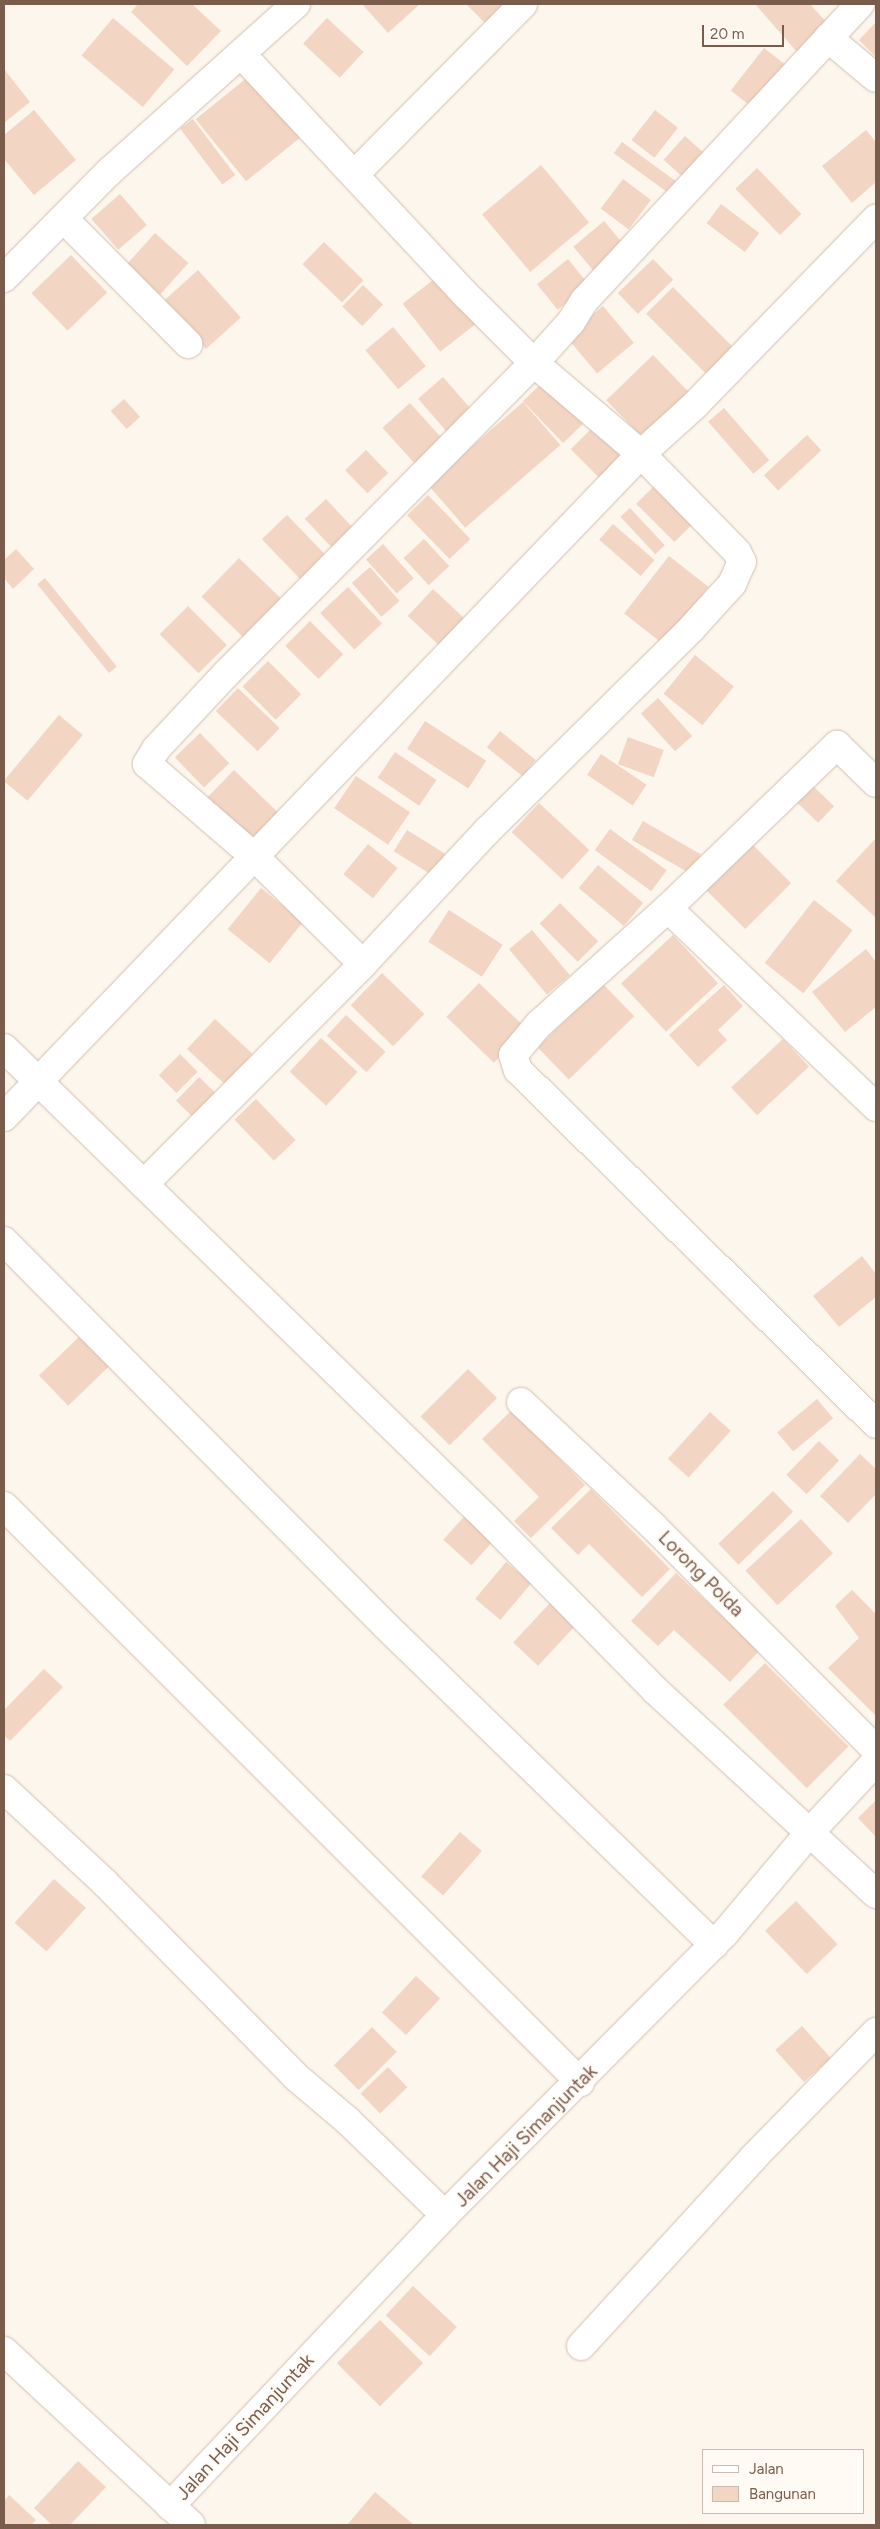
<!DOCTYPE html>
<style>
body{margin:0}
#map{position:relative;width:880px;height:2529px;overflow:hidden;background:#fdf6ec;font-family:Figtree,sans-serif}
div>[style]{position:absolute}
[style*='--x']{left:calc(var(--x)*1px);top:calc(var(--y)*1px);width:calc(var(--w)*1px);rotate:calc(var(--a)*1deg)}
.building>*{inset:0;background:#f3d5c3;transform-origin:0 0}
.roads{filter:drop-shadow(0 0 1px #d1beb0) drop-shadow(0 0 1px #d1beb0)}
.street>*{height:28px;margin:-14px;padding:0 14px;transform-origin:14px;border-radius:14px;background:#fff}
.secondary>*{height:28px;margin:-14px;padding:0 14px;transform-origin:14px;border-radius:14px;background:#fff}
span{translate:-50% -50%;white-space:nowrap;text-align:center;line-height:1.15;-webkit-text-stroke:4px #fffaf3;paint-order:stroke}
.street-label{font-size:19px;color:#7a5c4d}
.frame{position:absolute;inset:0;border:5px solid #7a5c4d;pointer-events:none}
.legend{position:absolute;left:702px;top:2449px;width:162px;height:65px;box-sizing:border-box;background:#fffaf3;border:1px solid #cabbb1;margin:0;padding:6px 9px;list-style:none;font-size:15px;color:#7a5c4d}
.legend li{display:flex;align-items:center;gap:10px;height:25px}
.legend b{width:25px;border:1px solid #cabbb1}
.scale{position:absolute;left:702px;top:25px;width:82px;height:22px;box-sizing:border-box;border:2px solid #7a5c4d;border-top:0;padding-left:6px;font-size:15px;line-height:18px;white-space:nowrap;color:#7a5c4d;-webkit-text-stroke:4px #fffaf3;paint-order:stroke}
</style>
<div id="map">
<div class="building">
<i style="clip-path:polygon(138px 4px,192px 4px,221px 31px,187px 66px,131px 12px)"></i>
<i style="clip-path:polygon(362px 4px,420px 4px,388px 33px)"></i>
<i style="clip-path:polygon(466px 4px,506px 4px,486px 24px)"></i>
<i style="clip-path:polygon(755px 4px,810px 4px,828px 24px,797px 52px)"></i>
<i style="left:113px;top:18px;width:80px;height:49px;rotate:40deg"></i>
<i style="left:327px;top:18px;width:50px;height:35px;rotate:43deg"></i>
<i style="clip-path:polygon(876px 22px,876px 57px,859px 40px)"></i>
<i style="left:764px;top:48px;width:29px;height:54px;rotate:38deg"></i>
<i style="clip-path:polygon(4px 69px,30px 102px,4px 123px)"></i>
<i style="left:254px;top:72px;width:80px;height:75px;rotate:51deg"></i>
<i style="clip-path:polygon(34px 110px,76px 160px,34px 195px,4px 159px,4px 135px)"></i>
<i style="left:655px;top:110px;width:29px;height:38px;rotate:38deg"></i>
<i style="left:193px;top:119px;width:70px;height:16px;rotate:53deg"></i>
<i style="clip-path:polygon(866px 130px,876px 142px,876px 182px,852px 203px,822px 166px)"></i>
<i style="left:685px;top:136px;width:27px;height:32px;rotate:42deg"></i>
<i style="left:622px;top:142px;width:71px;height:14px;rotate:36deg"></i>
<i style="left:541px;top:165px;width:75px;height:77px;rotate:50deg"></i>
<i style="left:757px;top:168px;width:64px;height:30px;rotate:46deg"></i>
<i style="left:623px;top:179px;width:35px;height:37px;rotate:37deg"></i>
<i style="left:120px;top:194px;width:41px;height:38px;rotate:49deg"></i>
<i style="left:721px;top:204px;width:48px;height:24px;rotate:37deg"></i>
<i style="left:604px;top:221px;width:33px;height:40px;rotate:50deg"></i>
<i style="left:155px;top:233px;width:45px;height:43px;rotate:42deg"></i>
<i style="left:324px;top:242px;width:55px;height:31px;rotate:44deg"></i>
<i style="left:71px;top:255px;width:52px;height:55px;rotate:46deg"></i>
<i style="left:568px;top:259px;width:33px;height:40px;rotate:51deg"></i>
<i style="left:653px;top:259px;width:29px;height:49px;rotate:46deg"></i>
<i style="left:198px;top:270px;width:64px;height:47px;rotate:48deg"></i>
<i style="left:442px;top:273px;width:61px;height:50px;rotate:52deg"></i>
<i style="left:363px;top:285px;width:28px;height:30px;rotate:44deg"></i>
<i style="left:673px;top:287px;width:89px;height:38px;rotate:45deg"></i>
<i style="left:603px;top:306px;width:48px;height:48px;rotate:50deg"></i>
<i style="left:393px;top:327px;width:51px;height:36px;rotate:50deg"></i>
<i style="left:653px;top:355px;width:56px;height:65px;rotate:46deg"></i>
<i style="left:443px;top:377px;width:55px;height:33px;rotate:49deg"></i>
<i style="left:548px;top:377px;width:58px;height:35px;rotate:46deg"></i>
<i style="left:124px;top:399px;width:24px;height:18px;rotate:48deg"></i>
<i style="left:523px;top:402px;width:57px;height:126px;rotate:49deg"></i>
<i style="left:410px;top:403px;width:59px;height:37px;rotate:48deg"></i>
<i style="left:724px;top:408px;width:69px;height:21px;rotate:49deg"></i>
<i style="left:599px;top:421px;width:42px;height:40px;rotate:45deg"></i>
<i style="left:807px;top:435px;width:21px;height:59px;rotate:47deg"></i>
<i style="left:366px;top:450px;width:32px;height:29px;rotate:46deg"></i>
<i style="left:661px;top:479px;width:54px;height:35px;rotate:45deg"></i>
<i style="left:428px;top:495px;width:61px;height:29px;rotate:46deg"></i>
<i style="left:326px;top:499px;width:51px;height:29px;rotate:47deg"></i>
<i style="left:630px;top:508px;width:51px;height:13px;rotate:47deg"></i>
<i style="left:287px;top:515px;width:58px;height:35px;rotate:46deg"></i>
<i style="left:613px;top:524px;width:55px;height:21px;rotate:41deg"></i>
<i style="left:424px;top:539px;width:37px;height:28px;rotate:47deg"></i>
<i style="left:383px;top:544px;width:46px;height:23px;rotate:48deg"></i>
<i style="clip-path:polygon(16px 549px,34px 569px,13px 589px,4px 578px,4px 560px)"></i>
<i style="left:669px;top:556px;width:50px;height:73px;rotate:38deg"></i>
<i style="left:239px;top:558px;width:61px;height:54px;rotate:44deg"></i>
<i style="left:370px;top:567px;width:45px;height:24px;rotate:49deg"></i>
<i style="left:45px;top:578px;width:114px;height:10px;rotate:51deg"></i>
<i style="left:348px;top:587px;width:50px;height:38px;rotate:47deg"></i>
<i style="left:433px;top:589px;width:52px;height:37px;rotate:43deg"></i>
<i style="left:188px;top:606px;width:55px;height:40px;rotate:45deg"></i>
<i style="left:310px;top:621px;width:47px;height:35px;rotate:45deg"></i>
<i style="left:695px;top:655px;width:50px;height:50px;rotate:39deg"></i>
<i style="left:268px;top:661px;width:47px;height:36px;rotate:45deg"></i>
<i style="left:238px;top:688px;width:58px;height:32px;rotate:44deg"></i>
<i style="left:658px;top:698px;width:51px;height:23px;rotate:48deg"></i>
<i style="left:59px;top:715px;width:31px;height:86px;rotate:40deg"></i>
<i style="left:425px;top:721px;width:73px;height:33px;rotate:33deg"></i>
<i style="left:500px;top:731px;width:46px;height:21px;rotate:39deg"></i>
<i style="left:200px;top:733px;width:42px;height:35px;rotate:46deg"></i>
<i style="left:628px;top:737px;width:38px;height:29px;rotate:20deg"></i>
<i style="left:395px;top:752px;width:50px;height:31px;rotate:34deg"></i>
<i style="left:601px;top:754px;width:55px;height:25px;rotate:34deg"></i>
<i style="left:234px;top:770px;width:62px;height:45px;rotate:44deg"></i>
<i style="left:356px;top:776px;width:65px;height:39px;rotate:34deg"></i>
<i style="left:811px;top:784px;width:32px;height:23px;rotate:44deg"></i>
<i style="left:539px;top:803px;width:69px;height:40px;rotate:43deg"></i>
<i style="left:643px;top:821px;width:67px;height:22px;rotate:30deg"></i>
<i style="left:610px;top:829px;width:70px;height:26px;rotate:36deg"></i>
<i style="left:407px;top:830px;width:45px;height:25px;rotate:32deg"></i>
<i style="clip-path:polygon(876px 838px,876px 918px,836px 881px)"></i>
<i style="left:748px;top:840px;width:61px;height:65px;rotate:45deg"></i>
<i style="left:368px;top:844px;width:38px;height:39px;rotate:39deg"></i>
<i style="left:598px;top:865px;width:59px;height:30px;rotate:40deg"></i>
<i style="left:261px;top:888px;width:54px;height:53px;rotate:39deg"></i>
<i style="left:814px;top:900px;width:49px;height:80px;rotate:38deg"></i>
<i style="left:560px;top:903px;width:54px;height:29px;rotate:45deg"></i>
<i style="left:449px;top:910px;width:64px;height:38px;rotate:33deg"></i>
<i style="left:532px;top:930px;width:59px;height:30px;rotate:50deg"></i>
<i style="left:673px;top:935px;width:66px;height:71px;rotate:47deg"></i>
<i style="clip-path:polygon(866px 949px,876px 962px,876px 1007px,845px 1032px,812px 992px)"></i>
<i style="left:382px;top:973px;width:59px;height:45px;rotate:44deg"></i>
<i style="left:479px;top:983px;width:66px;height:47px;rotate:44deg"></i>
<i style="left:603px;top:984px;width:45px;height:91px;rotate:46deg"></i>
<i style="clip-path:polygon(724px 985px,743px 1006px,718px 1030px,727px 1040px,698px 1067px,669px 1035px)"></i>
<i style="left:346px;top:1015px;width:54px;height:28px;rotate:43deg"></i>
<i style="left:215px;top:1019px;width:51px;height:41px;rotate:43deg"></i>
<i style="left:321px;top:1038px;width:50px;height:46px;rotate:43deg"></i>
<i style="left:783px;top:1039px;width:38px;height:71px;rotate:47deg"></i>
<i style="left:180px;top:1054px;width:25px;height:30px;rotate:45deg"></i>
<i style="left:199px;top:1077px;width:28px;height:33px;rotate:44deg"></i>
<i style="left:256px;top:1099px;width:57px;height:30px;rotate:46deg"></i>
<i style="clip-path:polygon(862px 1256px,876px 1274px,876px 1297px,839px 1327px,813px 1296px)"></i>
<i style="left:80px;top:1336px;width:42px;height:57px;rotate:46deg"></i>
<i style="left:468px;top:1369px;width:41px;height:67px;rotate:45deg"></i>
<i style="left:817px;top:1399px;width:25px;height:52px;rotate:50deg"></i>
<i style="clip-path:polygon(512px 1410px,585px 1485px,531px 1538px,514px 1521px,539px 1497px,482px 1439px)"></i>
<i style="left:710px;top:1412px;width:28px;height:63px;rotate:42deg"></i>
<i style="left:819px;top:1441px;width:28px;height:47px;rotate:44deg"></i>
<i style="clip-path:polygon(860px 1454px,876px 1469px,876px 1494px,848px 1523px,820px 1496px)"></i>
<i style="clip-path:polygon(591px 1489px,670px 1569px,642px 1597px,589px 1544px,578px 1555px,551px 1528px)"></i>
<i style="left:773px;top:1491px;width:29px;height:76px;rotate:46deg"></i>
<i style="left:470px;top:1510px;width:38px;height:40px;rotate:42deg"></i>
<i style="left:801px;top:1519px;width:47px;height:76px;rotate:47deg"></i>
<i style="left:506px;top:1562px;width:33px;height:48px;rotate:40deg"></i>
<i style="clip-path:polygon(676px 1573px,759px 1651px,730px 1682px,674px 1630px,658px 1646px,631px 1621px)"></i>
<i style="clip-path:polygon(852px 1590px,876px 1614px,876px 1716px,828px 1668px,859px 1638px,835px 1606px)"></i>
<i style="left:550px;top:1603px;width:34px;height:54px;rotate:43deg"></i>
<i style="left:765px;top:1663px;width:118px;height:59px;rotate:45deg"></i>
<i style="clip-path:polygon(44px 1669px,63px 1687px,10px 1741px,4px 1735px,4px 1710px)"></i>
<i style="clip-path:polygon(876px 1800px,876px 1837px,858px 1818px)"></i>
<i style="left:460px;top:1832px;width:29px;height:59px;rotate:41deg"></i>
<i style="left:54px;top:1879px;width:43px;height:59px;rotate:42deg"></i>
<i style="left:796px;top:1901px;width:60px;height:43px;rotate:46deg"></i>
<i style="left:416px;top:1976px;width:33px;height:50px;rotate:43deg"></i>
<i style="left:802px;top:2026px;width:43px;height:36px;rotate:48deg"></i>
<i style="left:372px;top:2027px;width:35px;height:54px;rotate:45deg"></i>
<i style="left:388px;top:2067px;width:28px;height:38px;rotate:46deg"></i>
<i style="left:413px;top:2286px;width:60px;height:40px;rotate:43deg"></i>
<i style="left:380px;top:2320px;width:61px;height:61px;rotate:45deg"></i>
<i style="clip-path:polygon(78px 2461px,106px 2487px,70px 2525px,52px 2525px,34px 2508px)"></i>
<i style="clip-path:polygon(375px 2492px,414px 2525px,347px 2525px)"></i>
<i style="clip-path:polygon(9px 2495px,36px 2520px,31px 2525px,4px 2525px,4px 2501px)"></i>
</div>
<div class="roads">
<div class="street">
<i style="--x:828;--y:38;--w:62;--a:39.8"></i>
<i style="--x:355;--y:174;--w:239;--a:-45.3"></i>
<i style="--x:65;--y:220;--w:175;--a:45.2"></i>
<i style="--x:4;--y:278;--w:151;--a:-45.3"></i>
<i style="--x:110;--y:171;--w:250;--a:-41.9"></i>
<i style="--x:668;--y:908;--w:235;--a:-44"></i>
<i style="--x:837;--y:745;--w:54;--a:44.3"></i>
<i style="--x:363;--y:964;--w:151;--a:-135.3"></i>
<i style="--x:256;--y:858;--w:144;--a:-139.2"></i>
<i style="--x:147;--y:764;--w:17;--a:-59"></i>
<i style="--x:156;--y:749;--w:103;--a:-47"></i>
<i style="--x:226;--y:674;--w:438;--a:-45.3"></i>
<i style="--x:534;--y:363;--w:55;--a:-47.9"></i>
<i style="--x:571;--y:322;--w:26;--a:-58"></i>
<i style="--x:585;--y:300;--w:404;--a:-47.1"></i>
<i style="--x:4;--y:1048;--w:676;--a:44.28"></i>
<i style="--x:488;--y:1520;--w:238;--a:45.5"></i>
<i style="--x:655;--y:1690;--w:301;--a:42.7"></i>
<i style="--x:876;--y:1107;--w:288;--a:-136.3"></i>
<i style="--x:668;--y:908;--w:173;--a:138"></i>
<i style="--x:539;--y:1024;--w:40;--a:130"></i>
<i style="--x:513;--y:1055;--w:16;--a:72"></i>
<i style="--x:518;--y:1070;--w:503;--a:44.68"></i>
<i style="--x:4;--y:1117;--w:919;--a:-46.15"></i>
<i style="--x:641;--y:454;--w:73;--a:-42.2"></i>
<i style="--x:695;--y:405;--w:260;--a:-45.8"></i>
<i style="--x:144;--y:1184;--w:310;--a:-45.1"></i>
<i style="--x:363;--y:964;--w:182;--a:-47"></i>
<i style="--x:487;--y:831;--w:287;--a:-44.7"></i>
<i style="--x:691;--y:629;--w:61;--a:-47.7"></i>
<i style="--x:732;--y:584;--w:24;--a:-66"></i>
<i style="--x:742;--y:562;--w:11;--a:-117"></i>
<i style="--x:737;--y:552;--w:137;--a:-134.4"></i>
<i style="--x:641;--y:454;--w:140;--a:-139.6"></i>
<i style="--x:534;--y:363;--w:98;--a:-135"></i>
<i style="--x:465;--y:294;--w:328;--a:-133"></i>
<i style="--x:4;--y:1241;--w:541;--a:45.22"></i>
<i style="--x:385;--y:1625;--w:459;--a:44.2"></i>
<i style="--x:521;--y:1402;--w:181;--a:43.2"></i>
<i style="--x:653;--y:1526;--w:316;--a:45.1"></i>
<i style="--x:4;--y:1506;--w:815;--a:45"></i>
<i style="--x:4;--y:1789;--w:137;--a:42.9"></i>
<i style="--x:104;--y:1882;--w:272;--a:45.4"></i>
<i style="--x:295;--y:2076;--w:70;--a:40.3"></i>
<i style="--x:348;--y:2121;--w:135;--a:44.1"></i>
<i style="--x:581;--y:2346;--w:256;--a:-47.5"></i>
<i style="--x:754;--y:2157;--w:175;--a:-45.7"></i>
<i style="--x:170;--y:2506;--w:400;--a:-46.6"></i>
<i style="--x:445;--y:2215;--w:397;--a:-45.2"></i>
<i style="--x:725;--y:1933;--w:133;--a:-49.9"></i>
<i style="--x:811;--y:1831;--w:96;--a:-47.1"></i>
</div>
<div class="secondary">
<i style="--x:4;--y:2351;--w:255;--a:42.9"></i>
</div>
</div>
<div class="street-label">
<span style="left:701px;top:1574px;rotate:45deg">Lorong Polda</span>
<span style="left:526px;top:2136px;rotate:-45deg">Jalan Haji Simanjuntak</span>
<span style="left:245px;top:2427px;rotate:-47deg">Jalan Haji Simanjuntak</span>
</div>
<div class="frame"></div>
<ul class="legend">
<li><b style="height:6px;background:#fff"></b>Jalan</li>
<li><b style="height:14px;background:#f3d5c3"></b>Bangunan</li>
</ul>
<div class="scale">20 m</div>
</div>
